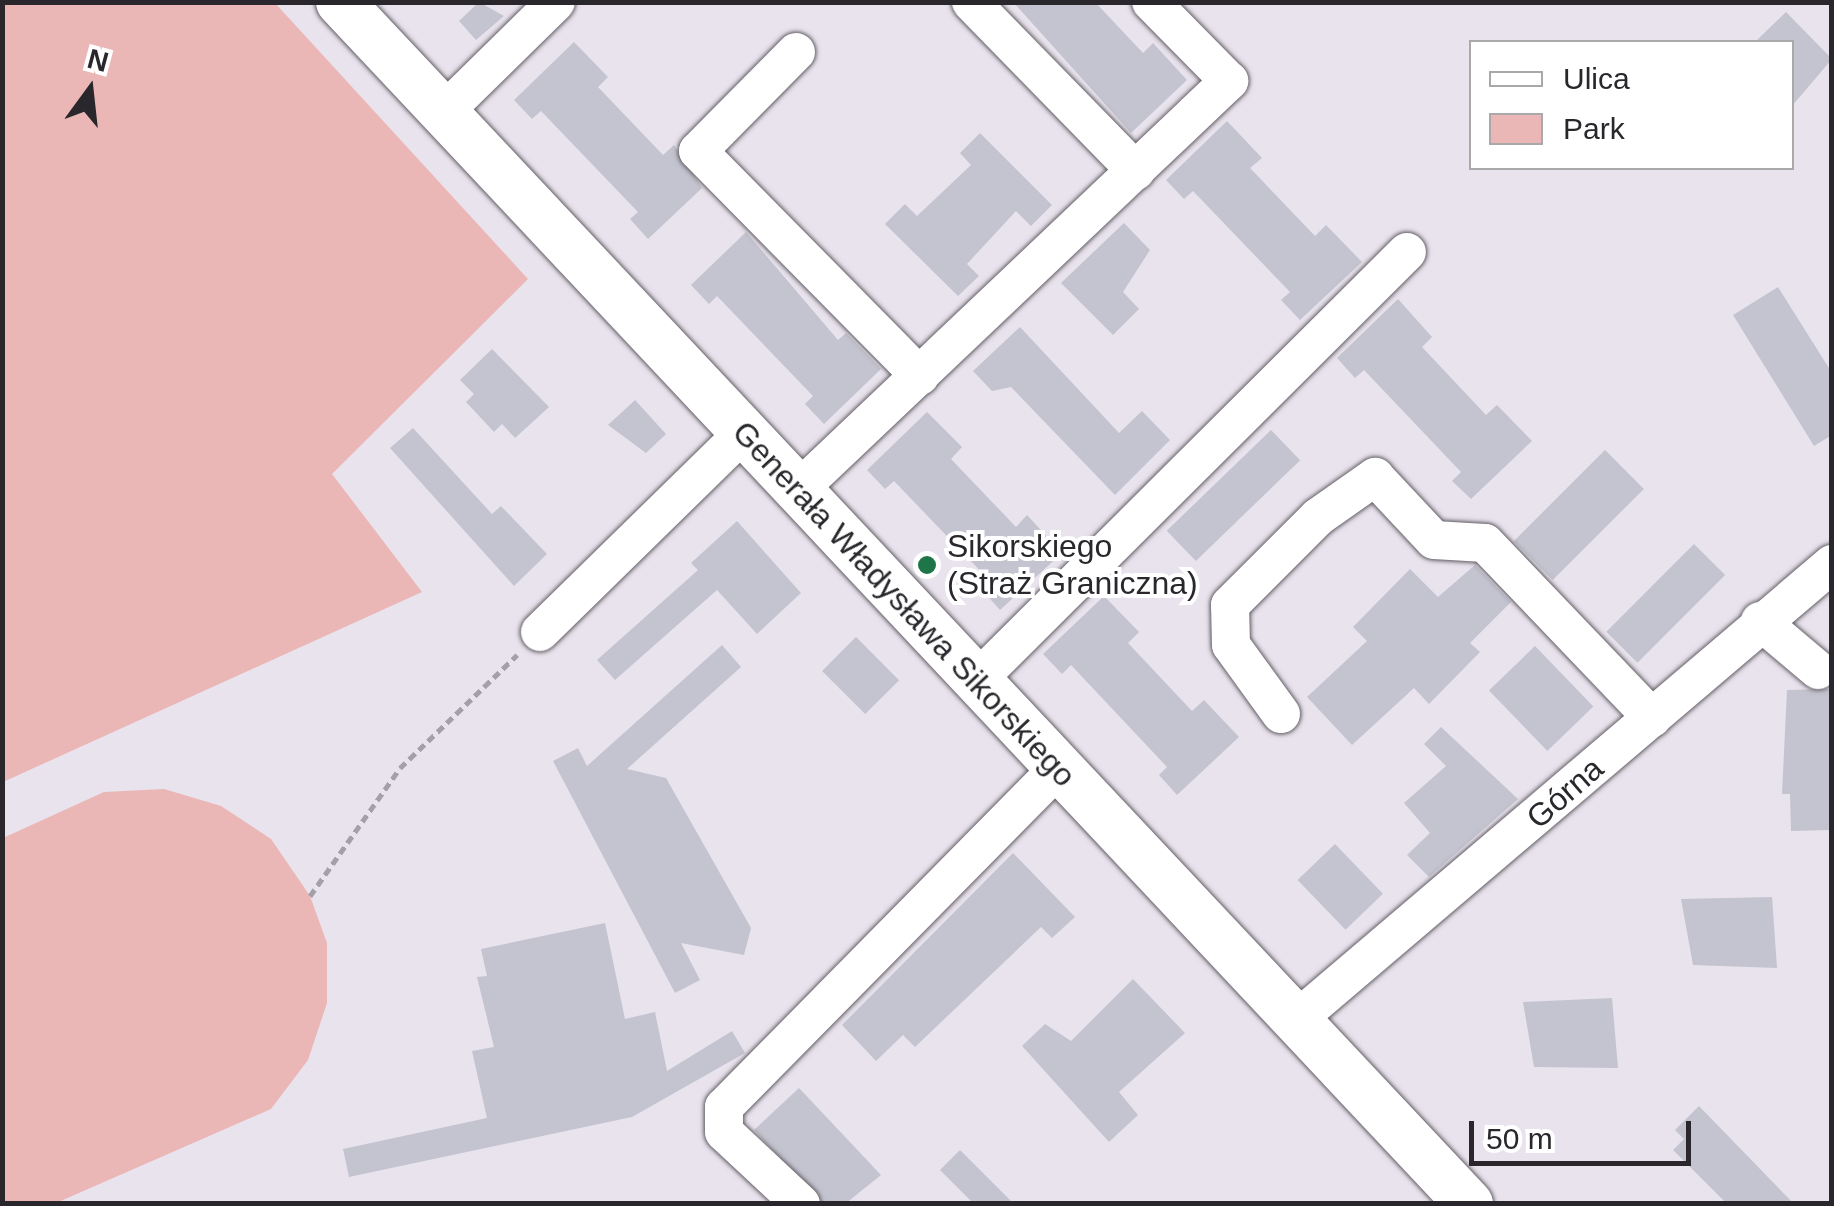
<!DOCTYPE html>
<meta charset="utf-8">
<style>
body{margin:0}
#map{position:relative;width:1834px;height:1206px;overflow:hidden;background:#e9e3ed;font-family:Helvetica,sans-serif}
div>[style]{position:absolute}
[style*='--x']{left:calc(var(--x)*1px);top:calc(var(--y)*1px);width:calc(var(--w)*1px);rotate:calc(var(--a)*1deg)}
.green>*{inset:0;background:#ebb6b6}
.building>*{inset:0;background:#c3c4cf;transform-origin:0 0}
.path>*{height:5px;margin-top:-2.5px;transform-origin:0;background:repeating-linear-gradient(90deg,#a5a0a8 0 8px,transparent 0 13px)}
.roads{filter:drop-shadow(0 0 2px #635e66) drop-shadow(0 0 2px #635e66)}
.minor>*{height:38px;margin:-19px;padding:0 19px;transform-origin:19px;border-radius:19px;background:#fff}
.major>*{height:48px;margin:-24px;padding:0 24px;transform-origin:24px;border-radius:24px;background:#fff}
.dots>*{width:28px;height:28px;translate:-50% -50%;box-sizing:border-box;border:5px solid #fff;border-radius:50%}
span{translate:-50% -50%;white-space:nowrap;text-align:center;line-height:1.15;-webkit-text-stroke:8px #fff;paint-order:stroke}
.poi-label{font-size:32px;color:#29272b}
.left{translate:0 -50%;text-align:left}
.street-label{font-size:32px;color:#29272b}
.frame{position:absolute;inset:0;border:5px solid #29272b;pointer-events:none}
.legend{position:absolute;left:1469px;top:40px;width:325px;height:130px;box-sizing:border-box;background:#fff;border:2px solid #a9a9aa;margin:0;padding:12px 18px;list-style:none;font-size:30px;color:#29272b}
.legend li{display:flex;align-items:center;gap:20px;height:50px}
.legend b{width:50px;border:2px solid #a9a9aa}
.north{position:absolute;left:40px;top:40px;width:100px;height:100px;-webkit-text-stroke:8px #fff;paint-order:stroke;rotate:15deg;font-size:28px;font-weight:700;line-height:40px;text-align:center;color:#29272b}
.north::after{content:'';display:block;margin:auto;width:35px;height:45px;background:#29272b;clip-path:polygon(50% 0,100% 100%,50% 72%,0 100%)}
.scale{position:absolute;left:1469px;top:1121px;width:222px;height:45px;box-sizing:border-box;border:5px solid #29272b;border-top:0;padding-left:12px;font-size:30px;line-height:35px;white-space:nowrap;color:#29272b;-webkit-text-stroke:8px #fff;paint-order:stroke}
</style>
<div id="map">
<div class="green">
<i style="clip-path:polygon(2px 3px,275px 3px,528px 279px,332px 474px,422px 592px,3px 782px)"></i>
<i style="clip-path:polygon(164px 789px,221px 806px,271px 839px,310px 896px,327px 943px,327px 1003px,308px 1060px,271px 1109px,56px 1203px,3px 1203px,3px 838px,104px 792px)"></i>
</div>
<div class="building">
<i style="clip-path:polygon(479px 2px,504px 16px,476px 40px,459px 21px)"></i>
<i style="clip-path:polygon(1013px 2px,1095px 2px,1143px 53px,1153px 43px,1187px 80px,1131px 133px)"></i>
<i style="clip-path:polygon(1786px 12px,1832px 59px,1792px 106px,1792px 42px,1755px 42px)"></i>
<i style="clip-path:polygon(574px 42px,608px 77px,598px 87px,663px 155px,674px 145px,702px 188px,648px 239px,630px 219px,638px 212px,541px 111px,532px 119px,514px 100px)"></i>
<i style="clip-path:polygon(1227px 121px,1262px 158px,1250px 168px,1315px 236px,1326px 225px,1362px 262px,1300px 320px,1281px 300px,1290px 292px,1193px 191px,1184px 199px,1166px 180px)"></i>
<i style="clip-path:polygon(980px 133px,1052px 205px,1031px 226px,1016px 211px,967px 264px,979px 276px,958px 296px,885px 224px,905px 204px,917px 216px,971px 165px,960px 153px)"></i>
<i style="clip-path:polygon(1124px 223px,1150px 250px,1123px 292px,1139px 309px,1113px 335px,1061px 283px)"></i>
<i style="clip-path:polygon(746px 232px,838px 340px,846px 333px,881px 369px,824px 424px,805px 404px,813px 396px,717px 296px,709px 304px,691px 285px)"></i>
<i style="clip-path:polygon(1778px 287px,1832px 373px,1832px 435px,1814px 446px,1733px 315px)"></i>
<i style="clip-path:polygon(1398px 299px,1432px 337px,1422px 347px,1486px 415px,1497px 405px,1532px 441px,1471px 499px,1452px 481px,1461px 472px,1364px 370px,1355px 378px,1337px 358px)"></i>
<i style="clip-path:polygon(1020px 327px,1119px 433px,1142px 411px,1170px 440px,1115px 495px,1011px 387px,992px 391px,973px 371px)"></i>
<i style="clip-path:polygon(492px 349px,549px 407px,515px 438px,502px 424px,494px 432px,466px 402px,474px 394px,460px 380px)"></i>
<i style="clip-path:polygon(635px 400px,666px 434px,646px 453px,608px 425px)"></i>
<i style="clip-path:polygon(927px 412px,962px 447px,951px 459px,1016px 527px,1027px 515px,1062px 553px,1000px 610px,982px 590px,991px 582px,894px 481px,885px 489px,867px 470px)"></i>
<i style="clip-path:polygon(413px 428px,492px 514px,501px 506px,547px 554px,514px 586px,390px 448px)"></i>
<i style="left:1271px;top:430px;width:42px;height:145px;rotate:46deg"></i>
<i style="left:1605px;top:450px;width:55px;height:129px;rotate:45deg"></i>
<i style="clip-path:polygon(737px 521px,801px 593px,757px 634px,717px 590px,615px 680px,597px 660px,698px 570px,691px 563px)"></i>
<i style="left:1694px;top:544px;width:44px;height:124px;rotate:45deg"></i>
<i style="clip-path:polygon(1475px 565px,1511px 602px,1470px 643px,1480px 652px,1429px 704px,1414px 688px,1352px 745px,1307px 697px,1367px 641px,1353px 627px,1410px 569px,1438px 597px)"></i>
<i style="clip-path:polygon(1104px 596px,1139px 632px,1128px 643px,1192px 711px,1204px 700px,1239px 737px,1177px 795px,1159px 775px,1167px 767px,1071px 665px,1062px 674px,1043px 654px)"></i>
<i style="left:856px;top:637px;width:61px;height:48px;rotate:45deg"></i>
<i style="clip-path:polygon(722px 645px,741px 667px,627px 769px,666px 778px,751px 928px,744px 955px,681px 943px,700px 980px,675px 993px,553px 761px,578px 748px,587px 766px)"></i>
<i style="left:1535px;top:646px;width:84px;height:64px;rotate:46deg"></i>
<i style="clip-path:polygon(1829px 689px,1832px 830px,1791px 831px,1790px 794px,1782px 794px,1787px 690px)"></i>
<i style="clip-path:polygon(1441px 727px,1518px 799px,1429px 877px,1407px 855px,1430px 833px,1404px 803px,1446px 766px,1424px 744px)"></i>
<i style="left:1335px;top:844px;width:69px;height:52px;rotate:46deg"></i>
<i style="clip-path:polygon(1013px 853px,1075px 917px,1052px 938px,1041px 927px,915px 1047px,903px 1035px,876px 1061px,842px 1025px)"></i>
<i style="clip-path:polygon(1772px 897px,1777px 968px,1693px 965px,1681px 899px)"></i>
<i style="clip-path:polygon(605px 923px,625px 1019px,655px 1012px,667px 1071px,732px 1031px,745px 1053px,632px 1117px,349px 1177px,343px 1149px,487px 1118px,472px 1051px,494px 1047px,477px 977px,487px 976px,481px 949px)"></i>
<i style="clip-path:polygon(1133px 979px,1185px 1033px,1119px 1092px,1138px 1115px,1109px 1142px,1022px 1046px,1045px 1024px,1071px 1041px)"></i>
<i style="clip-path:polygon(1612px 998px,1618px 1068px,1534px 1067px,1523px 1002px)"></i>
<i style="clip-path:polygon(799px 1088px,881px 1175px,845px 1204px,823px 1204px,754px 1130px)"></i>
<i style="clip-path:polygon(1699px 1106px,1794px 1204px,1727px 1204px,1673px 1150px,1684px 1139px,1675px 1130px)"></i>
<i style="clip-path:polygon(960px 1150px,1014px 1204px,974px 1204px,940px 1170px)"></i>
</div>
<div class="path">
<i style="--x:310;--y:896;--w:156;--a:-54.9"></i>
<i style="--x:400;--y:768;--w:163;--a:-44"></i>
</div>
<div class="roads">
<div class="minor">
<i style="--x:971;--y:2;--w:236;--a:45.7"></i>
<i style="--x:796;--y:52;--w:139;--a:134.7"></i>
<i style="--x:698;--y:151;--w:316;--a:45.4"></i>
<i style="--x:443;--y:113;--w:158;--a:-44.5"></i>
<i style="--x:797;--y:491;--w:596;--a:-43.5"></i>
<i style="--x:1229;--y:81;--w:111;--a:-134.6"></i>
<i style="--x:1760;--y:621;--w:76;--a:40.2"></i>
<i style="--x:540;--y:632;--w:284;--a:-44.4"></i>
<i style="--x:976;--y:681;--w:608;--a:-44.87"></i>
<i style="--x:1281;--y:714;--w:85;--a:-125.9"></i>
<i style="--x:1231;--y:645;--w:40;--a:-91.4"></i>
<i style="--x:1230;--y:605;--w:124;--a:-45"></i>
<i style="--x:1318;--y:517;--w:70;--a:-35.1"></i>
<i style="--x:1375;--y:477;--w:86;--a:46.9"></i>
<i style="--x:1434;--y:540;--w:51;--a:3.4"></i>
<i style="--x:1485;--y:543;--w:242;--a:46.3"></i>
<i style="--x:1296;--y:1020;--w:704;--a:-40.39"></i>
<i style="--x:801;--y:1204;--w:105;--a:-136.9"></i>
<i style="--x:724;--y:1132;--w:25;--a:-90"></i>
<i style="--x:724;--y:1107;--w:476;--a:-45.4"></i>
</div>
<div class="major">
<i style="--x:340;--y:2;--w:1649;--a:46.79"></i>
</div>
</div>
<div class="dots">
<i style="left:927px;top:565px;background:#1e7548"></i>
</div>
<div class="poi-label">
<span class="left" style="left:947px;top:565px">Sikorskiego<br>(Straż Graniczna)</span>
</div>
<div class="street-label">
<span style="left:904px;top:604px;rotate:47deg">Generała Władysława Sikorskiego</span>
<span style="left:1565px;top:793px;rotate:-41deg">Górna</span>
</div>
<div class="frame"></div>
<ul class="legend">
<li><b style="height:12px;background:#fff"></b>Ulica</li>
<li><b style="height:28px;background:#ebb6b6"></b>Park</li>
</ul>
<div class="north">N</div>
<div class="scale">50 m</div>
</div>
